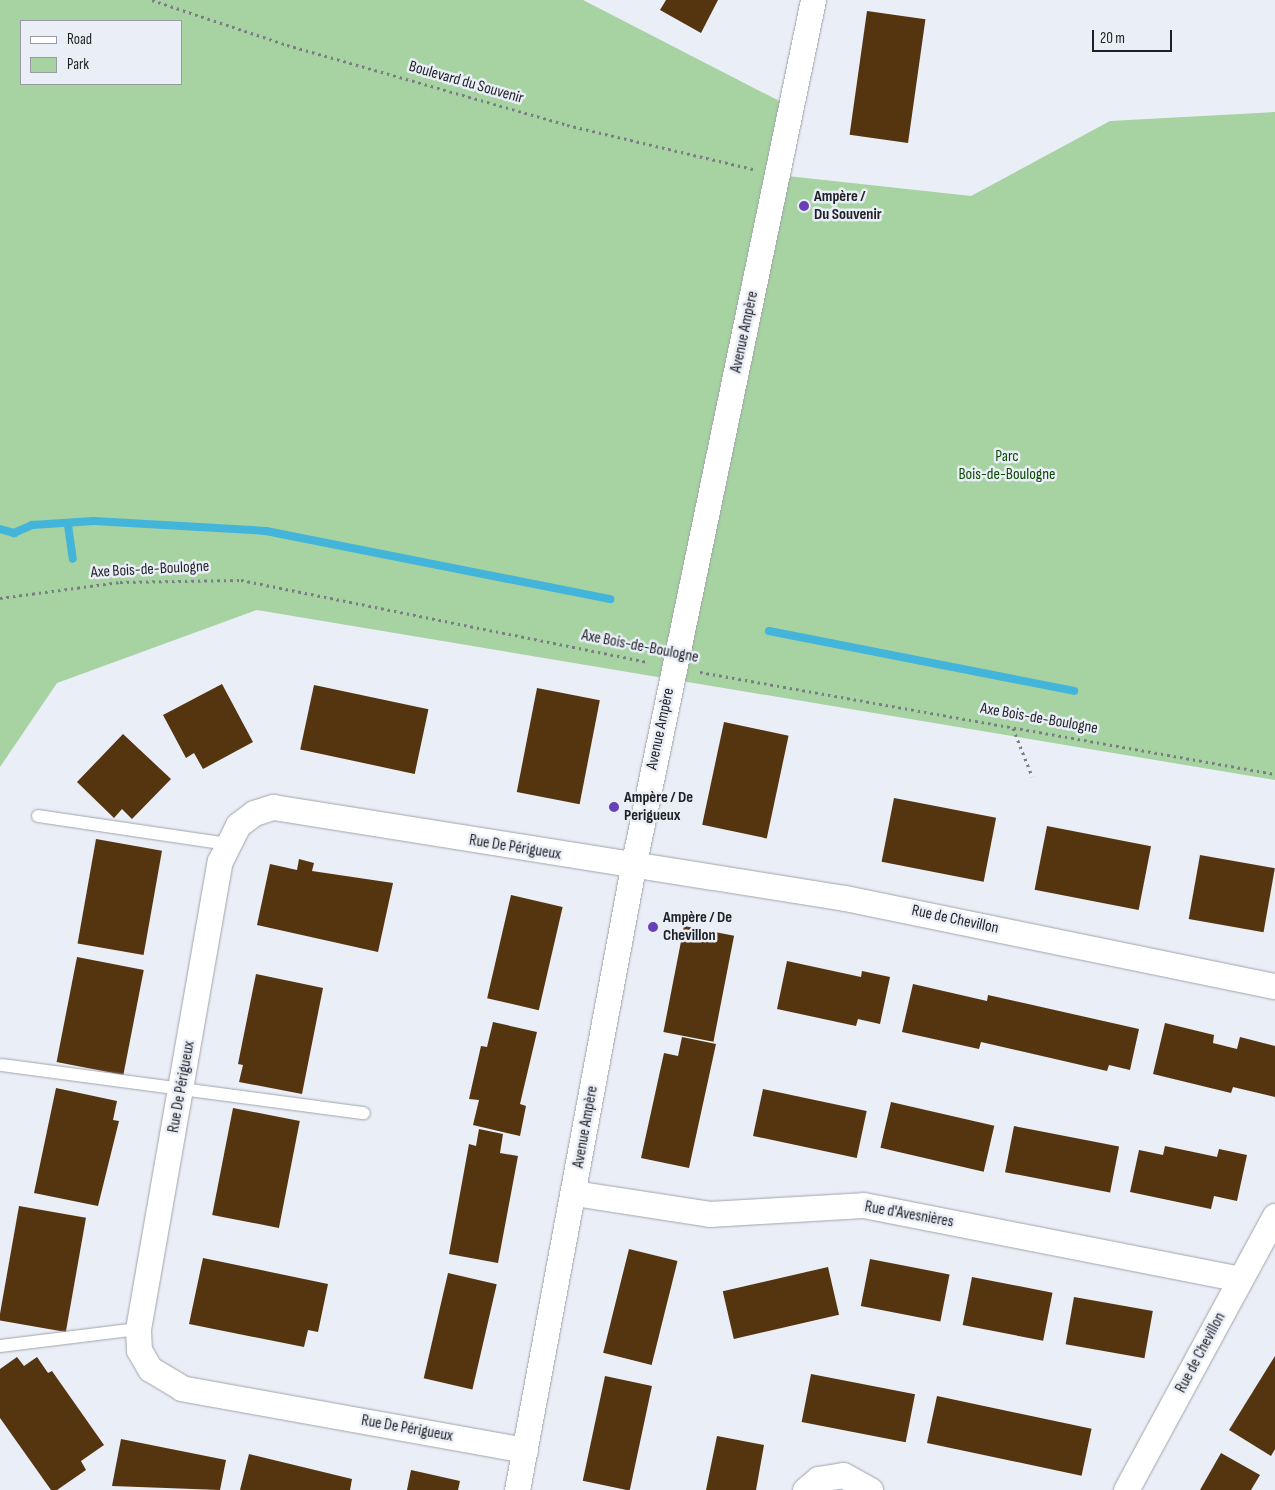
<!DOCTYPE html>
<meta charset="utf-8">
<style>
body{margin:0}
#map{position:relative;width:1275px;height:1490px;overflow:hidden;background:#eaeef7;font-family:"Sofia Sans Condensed",sans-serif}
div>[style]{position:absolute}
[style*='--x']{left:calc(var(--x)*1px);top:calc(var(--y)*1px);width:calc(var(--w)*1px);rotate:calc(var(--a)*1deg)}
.green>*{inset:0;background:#a7d2a1}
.stream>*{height:8px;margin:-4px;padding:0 4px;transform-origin:4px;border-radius:4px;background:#43b4da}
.building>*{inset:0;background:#55350f;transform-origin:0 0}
.path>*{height:3px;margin-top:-1.5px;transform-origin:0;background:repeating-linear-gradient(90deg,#7b7e84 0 2.5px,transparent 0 6.5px)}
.roads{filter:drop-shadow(0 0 1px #a0a4ac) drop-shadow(0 0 1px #a0a4ac)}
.service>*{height:12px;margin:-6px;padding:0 6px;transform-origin:6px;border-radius:6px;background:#fff}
.minor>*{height:25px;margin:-12.5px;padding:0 12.5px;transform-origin:12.5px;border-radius:12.5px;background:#fff}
.dots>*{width:14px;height:14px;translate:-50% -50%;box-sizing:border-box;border:2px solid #eaeef7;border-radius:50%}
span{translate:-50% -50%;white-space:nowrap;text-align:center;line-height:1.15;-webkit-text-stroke:5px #eaeef7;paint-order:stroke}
.street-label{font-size:16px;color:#1e2023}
.poi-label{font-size:16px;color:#1e2023;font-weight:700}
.left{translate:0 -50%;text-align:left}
.park-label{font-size:16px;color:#0d4b04}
.legend{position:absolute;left:20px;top:20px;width:162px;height:65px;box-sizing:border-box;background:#eaeef7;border:1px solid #989ca2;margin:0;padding:6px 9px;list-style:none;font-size:15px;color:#1e2023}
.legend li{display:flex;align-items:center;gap:10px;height:25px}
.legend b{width:25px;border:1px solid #989ca2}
.scale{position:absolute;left:1092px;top:30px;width:80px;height:22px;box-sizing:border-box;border:2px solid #1e2023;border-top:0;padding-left:6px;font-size:15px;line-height:18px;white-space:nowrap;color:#1e2023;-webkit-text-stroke:4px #eaeef7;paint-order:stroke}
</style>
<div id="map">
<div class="green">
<i style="clip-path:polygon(evenodd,0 0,583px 0,789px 106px,778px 175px,971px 196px,1110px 121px,1275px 112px,1275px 780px,257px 610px,57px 683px,0 767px,0 0,21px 21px,181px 21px,181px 84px,21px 84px,21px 21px)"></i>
</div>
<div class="stream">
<i style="--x:68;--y:525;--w:34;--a:82"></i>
<i style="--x:0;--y:529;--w:15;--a:16"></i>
<i style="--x:14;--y:533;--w:20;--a:-24"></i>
<i style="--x:32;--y:525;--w:62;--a:-3.7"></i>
<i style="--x:94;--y:521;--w:172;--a:3.3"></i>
<i style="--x:266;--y:531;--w:351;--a:11.2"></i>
<i style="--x:769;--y:631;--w:311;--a:11.1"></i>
</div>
<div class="building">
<i style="clip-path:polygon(666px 0,718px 0,701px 33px,660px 10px)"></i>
<i style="left:867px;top:11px;width:59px;height:125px;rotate:8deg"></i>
<i style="clip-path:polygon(222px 684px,253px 742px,203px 769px,194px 753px,186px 758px,163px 715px)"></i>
<i style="left:314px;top:685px;width:117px;height:66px;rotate:12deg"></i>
<i style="left:537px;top:688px;width:64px;height:106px;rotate:11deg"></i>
<i style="left:724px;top:722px;width:66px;height:105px;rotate:12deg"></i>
<i style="clip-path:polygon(123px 734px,171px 779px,132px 819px,122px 809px,114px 818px,77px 782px)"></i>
<i style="left:894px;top:798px;width:104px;height:65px;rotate:11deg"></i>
<i style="left:1047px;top:826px;width:106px;height:65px;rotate:11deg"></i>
<i style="left:96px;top:839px;width:67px;height:106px;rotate:10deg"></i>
<i style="left:1200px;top:855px;width:76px;height:65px;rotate:10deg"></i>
<i style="clip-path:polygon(299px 859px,314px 863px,312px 871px,393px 883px,378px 952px,257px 925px,270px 864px,297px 870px)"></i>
<i style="left:511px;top:895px;width:53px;height:106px;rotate:13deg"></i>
<i style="left:684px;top:926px;width:51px;height:108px;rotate:11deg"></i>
<i style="left:77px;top:957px;width:68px;height:107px;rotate:11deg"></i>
<i style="clip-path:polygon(787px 961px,861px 977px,862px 971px,890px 977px,880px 1024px,858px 1019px,856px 1026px,777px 1009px)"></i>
<i style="clip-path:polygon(256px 974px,323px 988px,302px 1094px,239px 1082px,243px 1065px,238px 1064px)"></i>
<i style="clip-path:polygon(913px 984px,987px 1001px,988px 995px,1139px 1029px,1130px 1070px,1109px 1065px,1107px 1071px,981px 1042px,979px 1049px,902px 1032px)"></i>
<i style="clip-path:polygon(493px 1022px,537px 1032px,520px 1104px,526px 1106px,520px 1136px,473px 1125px,479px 1100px,469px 1099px,481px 1046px,487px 1047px)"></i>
<i style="clip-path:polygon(1165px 1023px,1214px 1035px,1213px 1043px,1237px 1049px,1240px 1037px,1275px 1046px,1275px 1097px,1233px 1087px,1231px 1093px,1153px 1074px)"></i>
<i style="clip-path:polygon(682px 1037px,716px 1044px,689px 1168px,641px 1158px,664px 1053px,678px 1056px)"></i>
<i style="clip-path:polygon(56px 1088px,117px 1101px,113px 1120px,119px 1121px,98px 1206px,34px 1193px)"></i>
<i style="left:763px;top:1089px;width:106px;height:48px;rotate:12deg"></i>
<i style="left:891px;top:1102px;width:106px;height:47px;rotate:13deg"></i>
<i style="left:233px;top:1108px;width:68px;height:109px;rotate:11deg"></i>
<i style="left:1014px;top:1126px;width:107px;height:47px;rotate:11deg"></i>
<i style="clip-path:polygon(479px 1129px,503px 1134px,500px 1153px,518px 1156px,498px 1263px,449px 1254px,469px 1144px,476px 1146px)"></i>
<i style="clip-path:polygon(1165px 1146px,1217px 1157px,1219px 1149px,1247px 1155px,1237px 1201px,1214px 1196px,1211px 1209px,1130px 1192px,1139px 1150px,1163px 1155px)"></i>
<i style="left:19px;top:1206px;width:68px;height:116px;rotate:10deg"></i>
<i style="left:629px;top:1249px;width:50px;height:107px;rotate:14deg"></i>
<i style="clip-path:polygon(203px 1258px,328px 1284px,318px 1332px,308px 1330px,304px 1347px,189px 1324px)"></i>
<i style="left:870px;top:1259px;width:81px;height:48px;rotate:11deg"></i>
<i style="left:828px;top:1267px;width:49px;height:108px;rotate:77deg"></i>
<i style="left:448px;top:1273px;width:50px;height:108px;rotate:13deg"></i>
<i style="left:972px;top:1277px;width:82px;height:49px;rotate:11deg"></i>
<i style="left:1074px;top:1297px;width:80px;height:48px;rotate:10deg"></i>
<i style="clip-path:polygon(1275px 1356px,1275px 1449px,1271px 1456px,1229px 1430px)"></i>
<i style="clip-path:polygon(17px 1357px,24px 1366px,37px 1357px,48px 1373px,52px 1371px,104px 1445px,81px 1461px,86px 1470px,57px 1490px,51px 1490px,0 1418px,0 1369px)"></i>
<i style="left:811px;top:1374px;width:106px;height:49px;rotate:11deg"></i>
<i style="left:605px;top:1376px;width:48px;height:107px;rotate:12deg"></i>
<i style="left:937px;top:1396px;width:158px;height:48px;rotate:12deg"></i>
<i style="clip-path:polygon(717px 1436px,764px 1445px,756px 1490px,706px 1490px)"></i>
<i style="clip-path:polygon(121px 1439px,226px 1460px,220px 1490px,112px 1486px)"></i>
<i style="clip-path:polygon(1221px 1453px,1260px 1475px,1251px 1490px,1200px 1490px)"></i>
<i style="clip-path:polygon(249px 1454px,352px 1479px,350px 1490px,240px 1490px)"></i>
<i style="clip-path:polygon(411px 1470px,460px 1481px,458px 1490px,407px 1490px)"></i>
</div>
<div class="path">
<i style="--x:152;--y:0;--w:142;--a:18.4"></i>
<i style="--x:287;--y:45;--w:291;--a:15.9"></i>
<i style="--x:567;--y:125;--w:191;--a:13.3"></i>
<i style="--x:0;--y:598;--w:121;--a:-7.6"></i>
<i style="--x:120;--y:582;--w:121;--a:-0.9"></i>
<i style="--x:241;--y:580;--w:416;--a:11.4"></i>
<i style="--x:700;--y:672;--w:584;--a:10.06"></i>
<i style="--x:1013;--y:728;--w:52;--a:68.4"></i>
</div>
<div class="roads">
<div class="service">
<i style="--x:38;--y:816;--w:191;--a:8.4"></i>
<i style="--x:2;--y:1065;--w:365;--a:7.6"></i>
<i style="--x:0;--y:1346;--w:139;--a:-7"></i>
</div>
<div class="minor">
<i style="--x:574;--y:1193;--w:137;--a:8.8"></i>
<i style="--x:709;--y:1214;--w:154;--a:-3.3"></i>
<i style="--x:863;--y:1205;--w:384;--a:11.1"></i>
<i style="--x:525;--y:1450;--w:349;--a:-169.8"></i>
<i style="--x:182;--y:1388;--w:37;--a:-149"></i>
<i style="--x:150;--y:1369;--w:22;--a:-120"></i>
<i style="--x:139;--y:1350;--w:21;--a:-93"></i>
<i style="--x:138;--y:1329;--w:475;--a:-80.1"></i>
<i style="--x:220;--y:861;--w:40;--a:-63.4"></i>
<i style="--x:238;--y:825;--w:20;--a:-37"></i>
<i style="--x:254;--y:813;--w:20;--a:-18"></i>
<i style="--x:273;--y:807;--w:579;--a:9.04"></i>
<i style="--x:845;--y:898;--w:439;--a:11.6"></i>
<i style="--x:517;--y:1490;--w:634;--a:-79.45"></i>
<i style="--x:633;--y:867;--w:885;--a:-78.27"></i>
<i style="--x:805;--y:1490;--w:17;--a:-40"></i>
<i style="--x:818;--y:1479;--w:25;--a:-9"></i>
<i style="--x:843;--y:1475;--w:31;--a:29"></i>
<i style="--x:1126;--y:1490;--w:312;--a:-61.5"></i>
</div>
</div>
<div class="dots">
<i style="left:804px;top:206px;background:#693fb8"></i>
<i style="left:614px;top:807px;background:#693fb8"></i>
<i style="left:653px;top:927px;background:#693fb8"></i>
</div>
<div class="street-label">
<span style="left:466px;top:83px;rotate:16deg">Boulevard du Souvenir</span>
<span style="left:745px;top:332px;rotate:-78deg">Avenue Ampère</span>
<span style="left:150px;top:570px;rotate:-3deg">Axe Bois-de-Boulogne</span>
<span style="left:640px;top:647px;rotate:11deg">Axe Bois-de-Boulogne</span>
<span style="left:1039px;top:719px;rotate:10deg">Axe Bois-de-Boulogne</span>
<span style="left:661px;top:729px;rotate:-78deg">Avenue Ampère</span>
<span style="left:515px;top:848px;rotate:9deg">Rue De Périgueux</span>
<span style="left:955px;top:920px;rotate:12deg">Rue de Chevillon</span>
<span style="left:182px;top:1087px;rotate:-80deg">Rue De Périgueux</span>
<span style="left:586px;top:1127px;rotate:-80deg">Avenue Ampère</span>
<span style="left:909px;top:1215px;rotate:10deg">Rue d'Avesnières</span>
<span style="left:1201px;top:1353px;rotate:-62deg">Rue de Chevillon</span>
<span style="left:407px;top:1429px;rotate:10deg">Rue De Périgueux</span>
</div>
<div class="poi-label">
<span class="left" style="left:814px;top:206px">Ampère /<br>Du Souvenir</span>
<span class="left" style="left:624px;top:807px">Ampère / De<br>Perigueux</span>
<span class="left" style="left:663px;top:927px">Ampère / De<br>Chevillon</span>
</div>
<div class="park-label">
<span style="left:1007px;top:466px">Parc<br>Bois-de-Boulogne</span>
</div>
<ul class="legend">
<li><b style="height:6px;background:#fff"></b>Road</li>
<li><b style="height:14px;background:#a7d2a1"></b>Park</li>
</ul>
<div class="scale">20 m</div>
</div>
